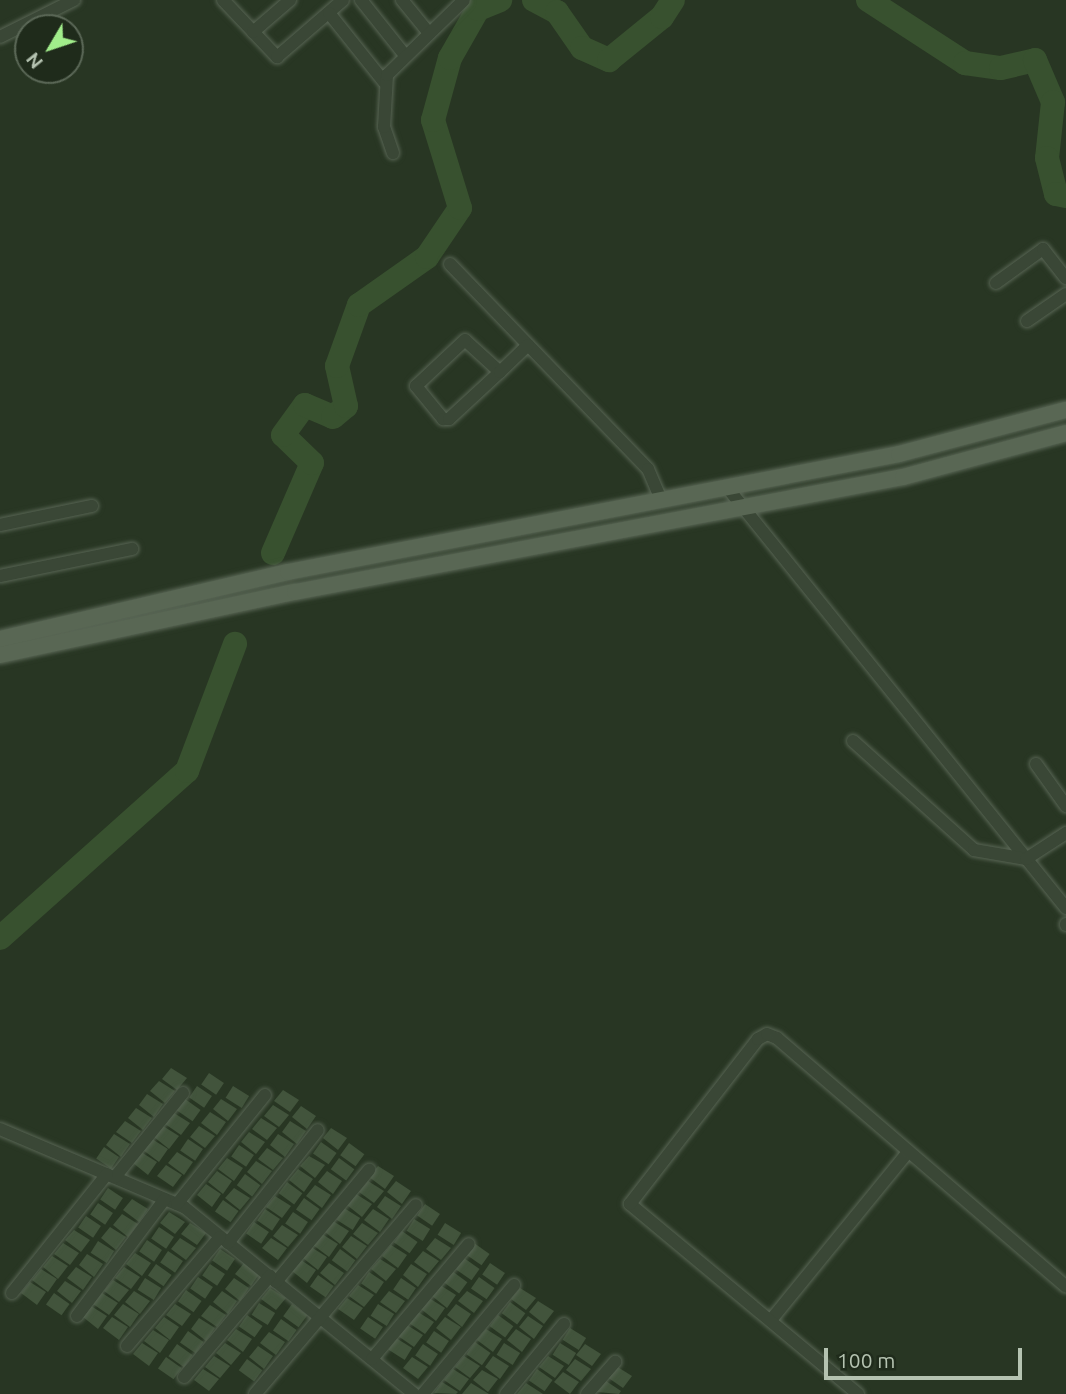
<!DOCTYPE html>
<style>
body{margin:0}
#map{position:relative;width:1066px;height:1394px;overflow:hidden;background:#283623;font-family:Ubuntu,sans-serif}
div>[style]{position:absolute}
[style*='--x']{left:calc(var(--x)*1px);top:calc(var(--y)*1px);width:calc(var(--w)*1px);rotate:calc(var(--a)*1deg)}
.river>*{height:24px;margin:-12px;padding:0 12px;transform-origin:12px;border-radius:12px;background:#38512f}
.building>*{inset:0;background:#42543c;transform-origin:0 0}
.roads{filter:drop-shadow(0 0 2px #586554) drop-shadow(0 0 2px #586554)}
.minor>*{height:12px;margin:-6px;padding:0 6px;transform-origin:6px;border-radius:6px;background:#3a4736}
.major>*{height:16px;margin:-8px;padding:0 8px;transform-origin:8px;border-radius:8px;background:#596754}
span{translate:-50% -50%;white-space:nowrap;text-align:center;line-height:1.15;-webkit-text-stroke:6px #1f2b1b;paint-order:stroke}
.north{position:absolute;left:14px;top:14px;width:70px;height:70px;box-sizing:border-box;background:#1f2b1b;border:2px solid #5b6857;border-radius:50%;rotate:231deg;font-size:19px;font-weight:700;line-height:28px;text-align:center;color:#b5c3b1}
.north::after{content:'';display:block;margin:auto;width:24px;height:32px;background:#a1ed8b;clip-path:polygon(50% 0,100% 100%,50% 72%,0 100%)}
.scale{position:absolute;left:824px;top:1348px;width:198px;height:32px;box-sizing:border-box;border:4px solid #b5c3b1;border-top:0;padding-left:9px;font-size:21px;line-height:24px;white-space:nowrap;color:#b5c3b1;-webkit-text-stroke:5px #1f2b1b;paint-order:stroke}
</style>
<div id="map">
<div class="river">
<i style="--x:534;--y:0;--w:26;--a:28"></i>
<i style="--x:557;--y:12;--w:44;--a:55.2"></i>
<i style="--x:582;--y:48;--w:30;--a:24"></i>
<i style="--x:609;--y:60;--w:68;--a:-39.1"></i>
<i style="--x:662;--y:17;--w:20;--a:-57"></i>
<i style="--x:868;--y:0;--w:116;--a:33"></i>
<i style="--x:965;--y:63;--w:36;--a:8"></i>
<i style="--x:1001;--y:68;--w:35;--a:-13"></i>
<i style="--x:1035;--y:60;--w:46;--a:66.8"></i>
<i style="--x:1053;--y:102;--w:56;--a:96.1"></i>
<i style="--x:1047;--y:158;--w:37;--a:76"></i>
<i style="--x:1056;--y:194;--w:10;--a:11"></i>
<i style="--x:273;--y:553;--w:98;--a:-66.6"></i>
<i style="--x:312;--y:463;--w:40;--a:-136"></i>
<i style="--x:283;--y:435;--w:37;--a:-54"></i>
<i style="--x:305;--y:405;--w:30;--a:23"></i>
<i style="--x:333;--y:417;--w:17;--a:-40"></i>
<i style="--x:346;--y:406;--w:41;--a:-102.7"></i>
<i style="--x:337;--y:366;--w:65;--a:-70.2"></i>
<i style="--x:359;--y:305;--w:83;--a:-35.2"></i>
<i style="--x:427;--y:257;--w:59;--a:-56"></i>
<i style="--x:460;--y:208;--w:92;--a:-107.1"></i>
<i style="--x:433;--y:120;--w:64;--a:-74.7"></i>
<i style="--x:450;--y:58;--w:56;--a:-60.3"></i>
<i style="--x:478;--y:9;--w:24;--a:-22"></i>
<i style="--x:0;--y:938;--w:251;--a:-41.8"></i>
<i style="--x:187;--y:771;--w:136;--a:-69.3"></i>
</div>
<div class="building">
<i style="clip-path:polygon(171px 1068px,187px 1078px,177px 1090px,162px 1079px)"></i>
<i style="left:209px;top:1073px;width:18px;height:14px;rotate:34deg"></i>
<i style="clip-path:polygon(159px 1081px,175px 1091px,165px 1103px,150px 1091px)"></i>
<i style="left:197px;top:1086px;width:18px;height:14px;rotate:34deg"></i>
<i style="left:233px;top:1086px;width:19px;height:14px;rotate:32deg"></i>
<i style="clip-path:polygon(283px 1090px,299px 1100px,290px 1112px,274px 1101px)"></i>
<i style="clip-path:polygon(147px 1094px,163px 1104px,154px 1117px,139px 1105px)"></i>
<i style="left:185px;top:1099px;width:19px;height:14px;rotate:35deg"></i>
<i style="clip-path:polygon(221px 1099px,237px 1109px,228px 1121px,213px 1109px)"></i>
<i style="clip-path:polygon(273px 1105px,289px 1115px,279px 1127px,264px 1116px)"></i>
<i style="clip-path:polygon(301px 1106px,316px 1116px,307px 1129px,292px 1117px)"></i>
<i style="clip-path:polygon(136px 1108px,152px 1118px,143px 1130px,128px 1118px)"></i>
<i style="clip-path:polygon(210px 1112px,226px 1122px,217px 1135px,201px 1123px)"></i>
<i style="clip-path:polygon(174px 1113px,190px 1123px,181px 1135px,165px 1124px)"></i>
<i style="clip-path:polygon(261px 1118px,277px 1128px,267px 1140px,252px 1129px)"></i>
<i style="clip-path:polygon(125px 1121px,141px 1131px,132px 1143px,116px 1132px)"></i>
<i style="clip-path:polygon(290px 1121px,306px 1131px,297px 1144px,282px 1132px)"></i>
<i style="clip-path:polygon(163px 1126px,179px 1136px,169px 1149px,154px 1137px)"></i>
<i style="clip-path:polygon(199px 1126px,215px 1136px,205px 1148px,190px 1137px)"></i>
<i style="clip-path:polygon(331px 1128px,347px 1138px,338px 1150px,323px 1138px)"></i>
<i style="clip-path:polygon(249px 1132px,265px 1142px,256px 1154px,241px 1142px)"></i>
<i style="clip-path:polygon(114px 1134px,130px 1144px,121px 1157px,106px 1145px)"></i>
<i style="clip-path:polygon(278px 1134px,294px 1144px,285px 1157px,270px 1145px)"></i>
<i style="clip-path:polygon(152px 1139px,168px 1149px,159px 1162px,143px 1150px)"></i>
<i style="left:188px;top:1139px;width:18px;height:14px;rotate:34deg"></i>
<i style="left:321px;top:1142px;width:19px;height:14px;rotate:35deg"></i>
<i style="left:349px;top:1143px;width:19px;height:15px;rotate:36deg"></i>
<i style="left:239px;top:1145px;width:18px;height:14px;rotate:34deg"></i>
<i style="left:104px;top:1147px;width:18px;height:14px;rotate:34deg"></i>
<i style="clip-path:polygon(267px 1148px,283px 1158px,273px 1170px,258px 1159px)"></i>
<i style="clip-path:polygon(141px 1152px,157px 1162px,148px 1175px,133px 1163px)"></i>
<i style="clip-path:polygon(177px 1152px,193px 1162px,184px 1175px,168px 1163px)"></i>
<i style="clip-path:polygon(309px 1156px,325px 1165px,315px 1178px,300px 1166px)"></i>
<i style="clip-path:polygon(227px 1158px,243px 1168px,234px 1181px,218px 1169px)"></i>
<i style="left:339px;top:1158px;width:19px;height:14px;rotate:36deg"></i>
<i style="clip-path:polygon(256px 1161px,272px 1171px,262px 1184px,247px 1172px)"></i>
<i style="clip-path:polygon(166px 1165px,182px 1175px,173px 1187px,157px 1176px)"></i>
<i style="clip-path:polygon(378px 1166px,394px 1176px,385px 1189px,369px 1177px)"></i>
<i style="clip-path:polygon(298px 1169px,313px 1179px,304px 1192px,289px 1180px)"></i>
<i style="clip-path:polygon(217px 1171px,232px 1181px,223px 1194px,208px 1182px)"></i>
<i style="clip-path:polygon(327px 1171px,342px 1181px,333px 1194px,318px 1182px)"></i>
<i style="left:245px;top:1174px;width:19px;height:14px;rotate:36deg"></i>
<i style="clip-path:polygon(368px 1181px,384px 1191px,374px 1203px,359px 1192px)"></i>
<i style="clip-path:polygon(396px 1181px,411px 1191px,402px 1204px,387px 1192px)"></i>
<i style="left:287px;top:1182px;width:19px;height:14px;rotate:36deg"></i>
<i style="clip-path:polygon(206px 1184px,221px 1194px,212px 1207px,197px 1195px)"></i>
<i style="clip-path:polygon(315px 1185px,331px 1195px,322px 1208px,306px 1196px)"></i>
<i style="left:108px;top:1188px;width:18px;height:14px;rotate:34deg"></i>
<i style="clip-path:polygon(234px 1188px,250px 1198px,240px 1210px,225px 1198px)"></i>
<i style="clip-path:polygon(356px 1194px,372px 1204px,362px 1217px,347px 1205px)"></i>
<i style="clip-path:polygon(275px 1196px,291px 1206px,282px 1218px,266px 1207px)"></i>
<i style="clip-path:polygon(385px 1196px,401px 1206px,392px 1219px,377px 1207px)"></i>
<i style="left:304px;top:1198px;width:19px;height:14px;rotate:35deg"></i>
<i style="clip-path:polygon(132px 1199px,148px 1209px,139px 1222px,123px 1210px)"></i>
<i style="left:223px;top:1200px;width:19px;height:14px;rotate:35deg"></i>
<i style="left:98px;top:1203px;width:18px;height:14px;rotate:34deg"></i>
<i style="left:425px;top:1204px;width:18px;height:14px;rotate:34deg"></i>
<i style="left:344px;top:1208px;width:19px;height:14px;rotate:32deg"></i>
<i style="left:265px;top:1209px;width:18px;height:14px;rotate:34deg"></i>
<i style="clip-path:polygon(373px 1209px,389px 1219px,380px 1232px,364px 1220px)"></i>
<i style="clip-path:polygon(169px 1212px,185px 1222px,175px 1234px,160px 1223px)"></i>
<i style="left:293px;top:1212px;width:18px;height:14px;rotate:34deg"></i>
<i style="clip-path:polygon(122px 1214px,138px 1224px,128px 1237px,113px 1225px)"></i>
<i style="left:86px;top:1216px;width:18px;height:14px;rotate:34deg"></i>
<i style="left:414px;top:1219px;width:19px;height:14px;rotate:32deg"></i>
<i style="clip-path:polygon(333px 1221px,349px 1231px,340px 1244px,325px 1232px)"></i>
<i style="left:254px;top:1222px;width:18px;height:14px;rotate:34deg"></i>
<i style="clip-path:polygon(190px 1223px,206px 1233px,197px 1245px,181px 1234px)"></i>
<i style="clip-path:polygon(362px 1223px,378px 1233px,368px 1245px,353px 1234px)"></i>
<i style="left:445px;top:1223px;width:19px;height:14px;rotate:32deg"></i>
<i style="clip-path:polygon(282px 1225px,298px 1235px,288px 1247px,273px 1236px)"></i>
<i style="clip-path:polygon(110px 1227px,126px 1237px,116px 1250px,101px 1238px)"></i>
<i style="left:159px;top:1227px;width:18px;height:14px;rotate:34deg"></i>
<i style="clip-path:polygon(74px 1230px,90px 1240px,81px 1252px,65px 1240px)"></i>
<i style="left:402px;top:1231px;width:19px;height:14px;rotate:35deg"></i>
<i style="clip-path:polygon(322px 1234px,338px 1244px,329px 1257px,313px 1245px)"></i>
<i style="clip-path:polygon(351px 1236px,367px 1246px,357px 1259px,342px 1247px)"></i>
<i style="clip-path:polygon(180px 1238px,196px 1248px,186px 1260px,171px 1249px)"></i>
<i style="clip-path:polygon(271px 1238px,287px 1248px,278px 1260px,262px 1248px)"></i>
<i style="clip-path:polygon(435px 1238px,451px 1248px,441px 1260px,426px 1249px)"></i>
<i style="left:147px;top:1240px;width:18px;height:14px;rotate:34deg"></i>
<i style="left:98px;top:1241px;width:19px;height:14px;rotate:32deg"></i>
<i style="clip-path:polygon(63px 1243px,79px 1253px,70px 1265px,54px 1254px)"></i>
<i style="left:474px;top:1243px;width:19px;height:14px;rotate:35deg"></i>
<i style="clip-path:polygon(391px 1245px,407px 1255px,398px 1268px,382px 1256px)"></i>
<i style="clip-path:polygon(311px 1247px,327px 1257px,318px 1270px,303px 1258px)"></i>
<i style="left:220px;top:1249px;width:18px;height:14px;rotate:34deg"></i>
<i style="left:340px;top:1249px;width:19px;height:14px;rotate:36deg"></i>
<i style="left:168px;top:1251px;width:18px;height:14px;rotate:34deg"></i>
<i style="clip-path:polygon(423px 1251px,439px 1261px,429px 1273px,414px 1262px)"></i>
<i style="clip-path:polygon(135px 1253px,151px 1263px,142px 1276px,126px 1264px)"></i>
<i style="clip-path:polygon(87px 1254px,103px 1264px,94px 1277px,79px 1265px)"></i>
<i style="clip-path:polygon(52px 1256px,68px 1266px,58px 1279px,43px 1267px)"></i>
<i style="left:464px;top:1258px;width:19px;height:14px;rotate:35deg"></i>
<i style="clip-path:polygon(380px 1259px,396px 1269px,386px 1281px,371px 1269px)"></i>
<i style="clip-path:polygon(301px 1260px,316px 1270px,307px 1283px,292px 1271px)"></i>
<i style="clip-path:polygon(244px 1263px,260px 1273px,251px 1286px,235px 1274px)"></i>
<i style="clip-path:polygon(329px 1263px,344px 1273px,335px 1285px,320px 1273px)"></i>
<i style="left:490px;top:1263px;width:18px;height:14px;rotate:34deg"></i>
<i style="left:156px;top:1264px;width:19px;height:14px;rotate:35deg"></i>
<i style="left:210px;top:1264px;width:18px;height:14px;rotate:34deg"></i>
<i style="clip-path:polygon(411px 1264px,427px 1274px,418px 1287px,403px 1275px)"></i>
<i style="clip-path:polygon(76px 1267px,92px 1277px,83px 1290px,67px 1278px)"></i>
<i style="clip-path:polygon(124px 1267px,140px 1277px,131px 1289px,115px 1278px)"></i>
<i style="clip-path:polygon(41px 1269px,57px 1279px,48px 1292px,32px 1280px)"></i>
<i style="left:452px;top:1271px;width:19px;height:14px;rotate:36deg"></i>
<i style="left:369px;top:1272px;width:18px;height:14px;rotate:34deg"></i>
<i style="left:318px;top:1275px;width:19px;height:14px;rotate:35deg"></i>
<i style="left:198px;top:1277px;width:18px;height:14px;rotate:34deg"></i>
<i style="left:479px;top:1277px;width:19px;height:14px;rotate:35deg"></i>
<i style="left:145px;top:1278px;width:19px;height:14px;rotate:32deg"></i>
<i style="clip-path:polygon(234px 1278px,249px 1288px,240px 1301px,225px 1289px)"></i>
<i style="left:401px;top:1278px;width:18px;height:14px;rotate:34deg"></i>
<i style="clip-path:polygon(113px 1280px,129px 1290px,119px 1302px,104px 1291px)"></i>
<i style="clip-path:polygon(65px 1281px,81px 1291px,72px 1303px,57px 1291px)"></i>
<i style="clip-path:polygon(30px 1282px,46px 1292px,37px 1305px,21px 1293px)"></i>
<i style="clip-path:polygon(358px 1285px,374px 1295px,364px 1307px,349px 1296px)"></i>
<i style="clip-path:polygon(440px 1285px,456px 1295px,447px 1308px,432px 1296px)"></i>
<i style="clip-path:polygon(270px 1288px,286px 1298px,276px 1310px,261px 1299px)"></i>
<i style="clip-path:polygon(520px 1288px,536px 1298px,526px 1310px,511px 1299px)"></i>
<i style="left:186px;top:1290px;width:19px;height:14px;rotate:35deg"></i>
<i style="clip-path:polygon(134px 1291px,150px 1301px,140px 1314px,125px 1302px)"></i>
<i style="clip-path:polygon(222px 1291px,237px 1301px,228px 1314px,213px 1302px)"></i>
<i style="clip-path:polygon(389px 1291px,405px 1301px,396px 1313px,380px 1302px)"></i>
<i style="clip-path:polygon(467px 1291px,483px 1301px,474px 1313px,458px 1301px)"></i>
<i style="left:54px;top:1293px;width:19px;height:14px;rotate:35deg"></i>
<i style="clip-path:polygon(102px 1293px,118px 1303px,109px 1315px,93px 1304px)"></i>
<i style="clip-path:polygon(347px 1298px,363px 1308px,354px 1320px,338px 1309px)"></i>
<i style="clip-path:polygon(429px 1298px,445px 1308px,436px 1321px,421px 1309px)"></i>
<i style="clip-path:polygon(538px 1301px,554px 1311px,544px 1324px,529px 1312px)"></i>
<i style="left:510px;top:1302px;width:19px;height:14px;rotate:36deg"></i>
<i style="left:259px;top:1303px;width:19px;height:14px;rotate:32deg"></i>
<i style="clip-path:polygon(123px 1304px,139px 1314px,130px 1327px,114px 1315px)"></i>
<i style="clip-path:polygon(175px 1304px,191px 1314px,182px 1326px,166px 1315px)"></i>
<i style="left:292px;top:1304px;width:19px;height:15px;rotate:36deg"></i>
<i style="left:378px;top:1304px;width:19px;height:14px;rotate:32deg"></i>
<i style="clip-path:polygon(456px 1304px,471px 1314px,462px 1327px,447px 1315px)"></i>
<i style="clip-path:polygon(210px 1305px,226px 1315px,217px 1327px,201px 1316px)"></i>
<i style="clip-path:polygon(91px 1306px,107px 1316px,98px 1329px,83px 1317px)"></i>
<i style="clip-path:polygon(418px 1312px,434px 1322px,425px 1334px,409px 1323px)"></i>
<i style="left:247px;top:1315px;width:19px;height:14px;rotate:35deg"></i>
<i style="left:498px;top:1315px;width:19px;height:14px;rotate:36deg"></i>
<i style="clip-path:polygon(528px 1316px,543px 1326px,534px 1339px,519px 1327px)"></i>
<i style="clip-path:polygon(112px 1317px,128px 1327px,119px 1340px,103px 1328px)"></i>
<i style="clip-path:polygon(164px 1317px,179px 1327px,170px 1340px,155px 1328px)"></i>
<i style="left:368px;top:1317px;width:18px;height:14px;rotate:34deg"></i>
<i style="clip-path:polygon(445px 1317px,461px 1327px,451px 1340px,436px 1328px)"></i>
<i style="clip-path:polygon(199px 1318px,215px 1328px,206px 1341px,191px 1329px)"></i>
<i style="left:281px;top:1319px;width:19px;height:14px;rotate:35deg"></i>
<i style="clip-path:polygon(407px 1325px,423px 1335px,414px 1347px,398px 1336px)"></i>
<i style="left:570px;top:1328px;width:19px;height:14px;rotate:32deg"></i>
<i style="clip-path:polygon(236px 1329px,252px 1339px,243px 1352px,227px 1340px)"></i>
<i style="clip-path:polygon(486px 1329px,502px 1339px,493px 1352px,477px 1340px)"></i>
<i style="clip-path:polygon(516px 1329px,531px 1339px,522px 1352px,507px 1340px)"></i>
<i style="clip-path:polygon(153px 1330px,169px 1340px,160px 1353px,144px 1341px)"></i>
<i style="left:188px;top:1331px;width:19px;height:14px;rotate:35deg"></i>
<i style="left:434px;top:1331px;width:18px;height:14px;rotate:34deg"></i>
<i style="clip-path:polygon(269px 1332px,285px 1342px,276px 1355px,260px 1343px)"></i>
<i style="left:396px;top:1338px;width:19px;height:14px;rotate:32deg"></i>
<i style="left:475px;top:1342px;width:19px;height:15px;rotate:35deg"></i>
<i style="clip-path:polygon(142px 1343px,158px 1353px,149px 1366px,133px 1354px)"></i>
<i style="clip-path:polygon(225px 1343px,241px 1353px,231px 1365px,216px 1353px)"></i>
<i style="left:504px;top:1343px;width:19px;height:14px;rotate:32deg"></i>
<i style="left:560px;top:1343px;width:19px;height:14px;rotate:32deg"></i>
<i style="left:177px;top:1344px;width:19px;height:15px;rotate:35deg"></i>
<i style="left:423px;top:1344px;width:18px;height:14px;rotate:34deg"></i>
<i style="clip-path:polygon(585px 1344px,601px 1354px,592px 1366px,576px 1355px)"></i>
<i style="clip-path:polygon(258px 1346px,273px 1356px,264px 1369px,249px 1357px)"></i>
<i style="clip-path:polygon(214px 1356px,230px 1366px,220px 1378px,205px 1367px)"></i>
<i style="clip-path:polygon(464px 1356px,480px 1366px,470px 1378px,455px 1367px)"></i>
<i style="clip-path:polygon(493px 1356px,509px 1366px,500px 1379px,485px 1367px)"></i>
<i style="clip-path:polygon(548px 1356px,564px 1366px,555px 1378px,539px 1367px)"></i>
<i style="left:166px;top:1357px;width:19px;height:14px;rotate:35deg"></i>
<i style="clip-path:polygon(412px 1357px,428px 1367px,418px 1379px,403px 1368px)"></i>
<i style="left:247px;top:1359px;width:19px;height:14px;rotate:36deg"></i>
<i style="clip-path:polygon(575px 1359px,591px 1369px,581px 1381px,566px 1370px)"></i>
<i style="clip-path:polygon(616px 1366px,632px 1376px,623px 1388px,607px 1377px)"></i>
<i style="clip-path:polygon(203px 1369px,219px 1379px,209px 1391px,194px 1380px)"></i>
<i style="clip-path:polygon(453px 1369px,469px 1379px,460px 1391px,444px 1380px)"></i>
<i style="left:537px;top:1369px;width:19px;height:14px;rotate:35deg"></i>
<i style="clip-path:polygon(482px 1370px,498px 1379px,488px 1392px,473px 1380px)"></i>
<i style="clip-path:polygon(563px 1372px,579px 1382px,570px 1394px,554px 1382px)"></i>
<i style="clip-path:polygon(606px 1381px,621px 1391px,619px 1394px,597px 1392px)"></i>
<i style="clip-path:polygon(442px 1382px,458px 1392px,456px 1394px,434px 1393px)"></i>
<i style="clip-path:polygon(471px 1383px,489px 1394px,462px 1394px)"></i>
<i style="clip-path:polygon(526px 1383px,543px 1394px,517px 1394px)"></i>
</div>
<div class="roads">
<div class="minor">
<i style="--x:223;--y:0;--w:79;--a:46.5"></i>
<i style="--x:277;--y:57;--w:87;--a:-40.8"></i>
<i style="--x:361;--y:0;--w:69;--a:51.5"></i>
<i style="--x:402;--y:0;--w:41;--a:50.9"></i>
<i style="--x:329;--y:13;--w:88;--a:51.4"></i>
<i style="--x:253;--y:32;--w:49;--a:-40.9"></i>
<i style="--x:0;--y:37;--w:83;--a:-26.6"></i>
<i style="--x:393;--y:153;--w:28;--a:-109"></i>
<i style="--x:384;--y:127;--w:52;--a:-86.7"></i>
<i style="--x:387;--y:75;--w:107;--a:-44.2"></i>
<i style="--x:450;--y:264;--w:285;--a:46"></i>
<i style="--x:648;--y:469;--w:33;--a:67"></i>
<i style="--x:996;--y:283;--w:58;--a:-35.9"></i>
<i style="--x:1043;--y:249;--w:37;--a:52"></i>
<i style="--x:1027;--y:321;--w:47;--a:-34.7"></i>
<i style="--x:500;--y:372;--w:47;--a:-137.6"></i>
<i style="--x:465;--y:340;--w:67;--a:136.8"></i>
<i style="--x:416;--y:386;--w:43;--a:50.7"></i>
<i style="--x:443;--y:419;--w:6;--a:0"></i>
<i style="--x:449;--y:419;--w:69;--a:-42.7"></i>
<i style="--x:500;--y:372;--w:39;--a:-44"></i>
<i style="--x:726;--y:486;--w:542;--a:51.14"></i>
<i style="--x:0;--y:525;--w:94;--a:-11.7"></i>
<i style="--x:0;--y:576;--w:135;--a:-11.6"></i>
<i style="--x:853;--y:741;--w:163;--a:42"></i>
<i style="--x:974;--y:850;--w:53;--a:9.8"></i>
<i style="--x:1026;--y:859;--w:48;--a:-33"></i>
<i style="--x:1036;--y:764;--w:52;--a:54.5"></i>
<i style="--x:1066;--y:924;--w:1;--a:90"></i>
<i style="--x:0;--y:1129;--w:200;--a:23"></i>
<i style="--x:184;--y:1207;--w:296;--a:39.1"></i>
<i style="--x:115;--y:1177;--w:108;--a:-51"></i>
<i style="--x:177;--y:1204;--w:140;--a:-51.1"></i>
<i style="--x:228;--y:1243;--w:144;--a:-51.5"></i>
<i style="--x:276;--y:1282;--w:146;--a:-50.3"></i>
<i style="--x:12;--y:1293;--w:152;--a:-51.4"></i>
<i style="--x:77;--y:1316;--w:146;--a:-53.1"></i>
<i style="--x:771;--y:1320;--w:215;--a:-50.8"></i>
<i style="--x:127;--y:1346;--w:143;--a:-49.5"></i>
<i style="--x:372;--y:1359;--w:150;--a:-49.9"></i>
<i style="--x:184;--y:1377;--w:133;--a:-49.6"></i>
<i style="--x:255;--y:1394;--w:248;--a:-49.6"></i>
<i style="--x:423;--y:1394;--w:142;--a:-50.1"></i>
<i style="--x:506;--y:1394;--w:91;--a:-50.4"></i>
<i style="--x:587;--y:1394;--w:43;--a:-48.8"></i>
<i style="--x:858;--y:1394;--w:297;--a:-140.2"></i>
<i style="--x:630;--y:1204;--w:209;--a:-52.2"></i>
<i style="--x:758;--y:1039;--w:10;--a:-29"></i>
<i style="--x:767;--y:1034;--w:11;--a:22"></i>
<i style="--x:777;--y:1038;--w:381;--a:40.7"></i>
</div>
<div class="major">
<i style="--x:0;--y:639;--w:296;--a:-13.1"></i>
<i style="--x:288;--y:572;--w:622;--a:-10.93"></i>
<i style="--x:899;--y:454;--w:173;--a:-14.8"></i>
<i style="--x:0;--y:655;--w:302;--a:-12.1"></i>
<i style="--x:295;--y:592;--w:619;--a:-10.71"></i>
<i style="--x:903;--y:477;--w:169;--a:-15.1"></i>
</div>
</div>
<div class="north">N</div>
<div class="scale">100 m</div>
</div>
